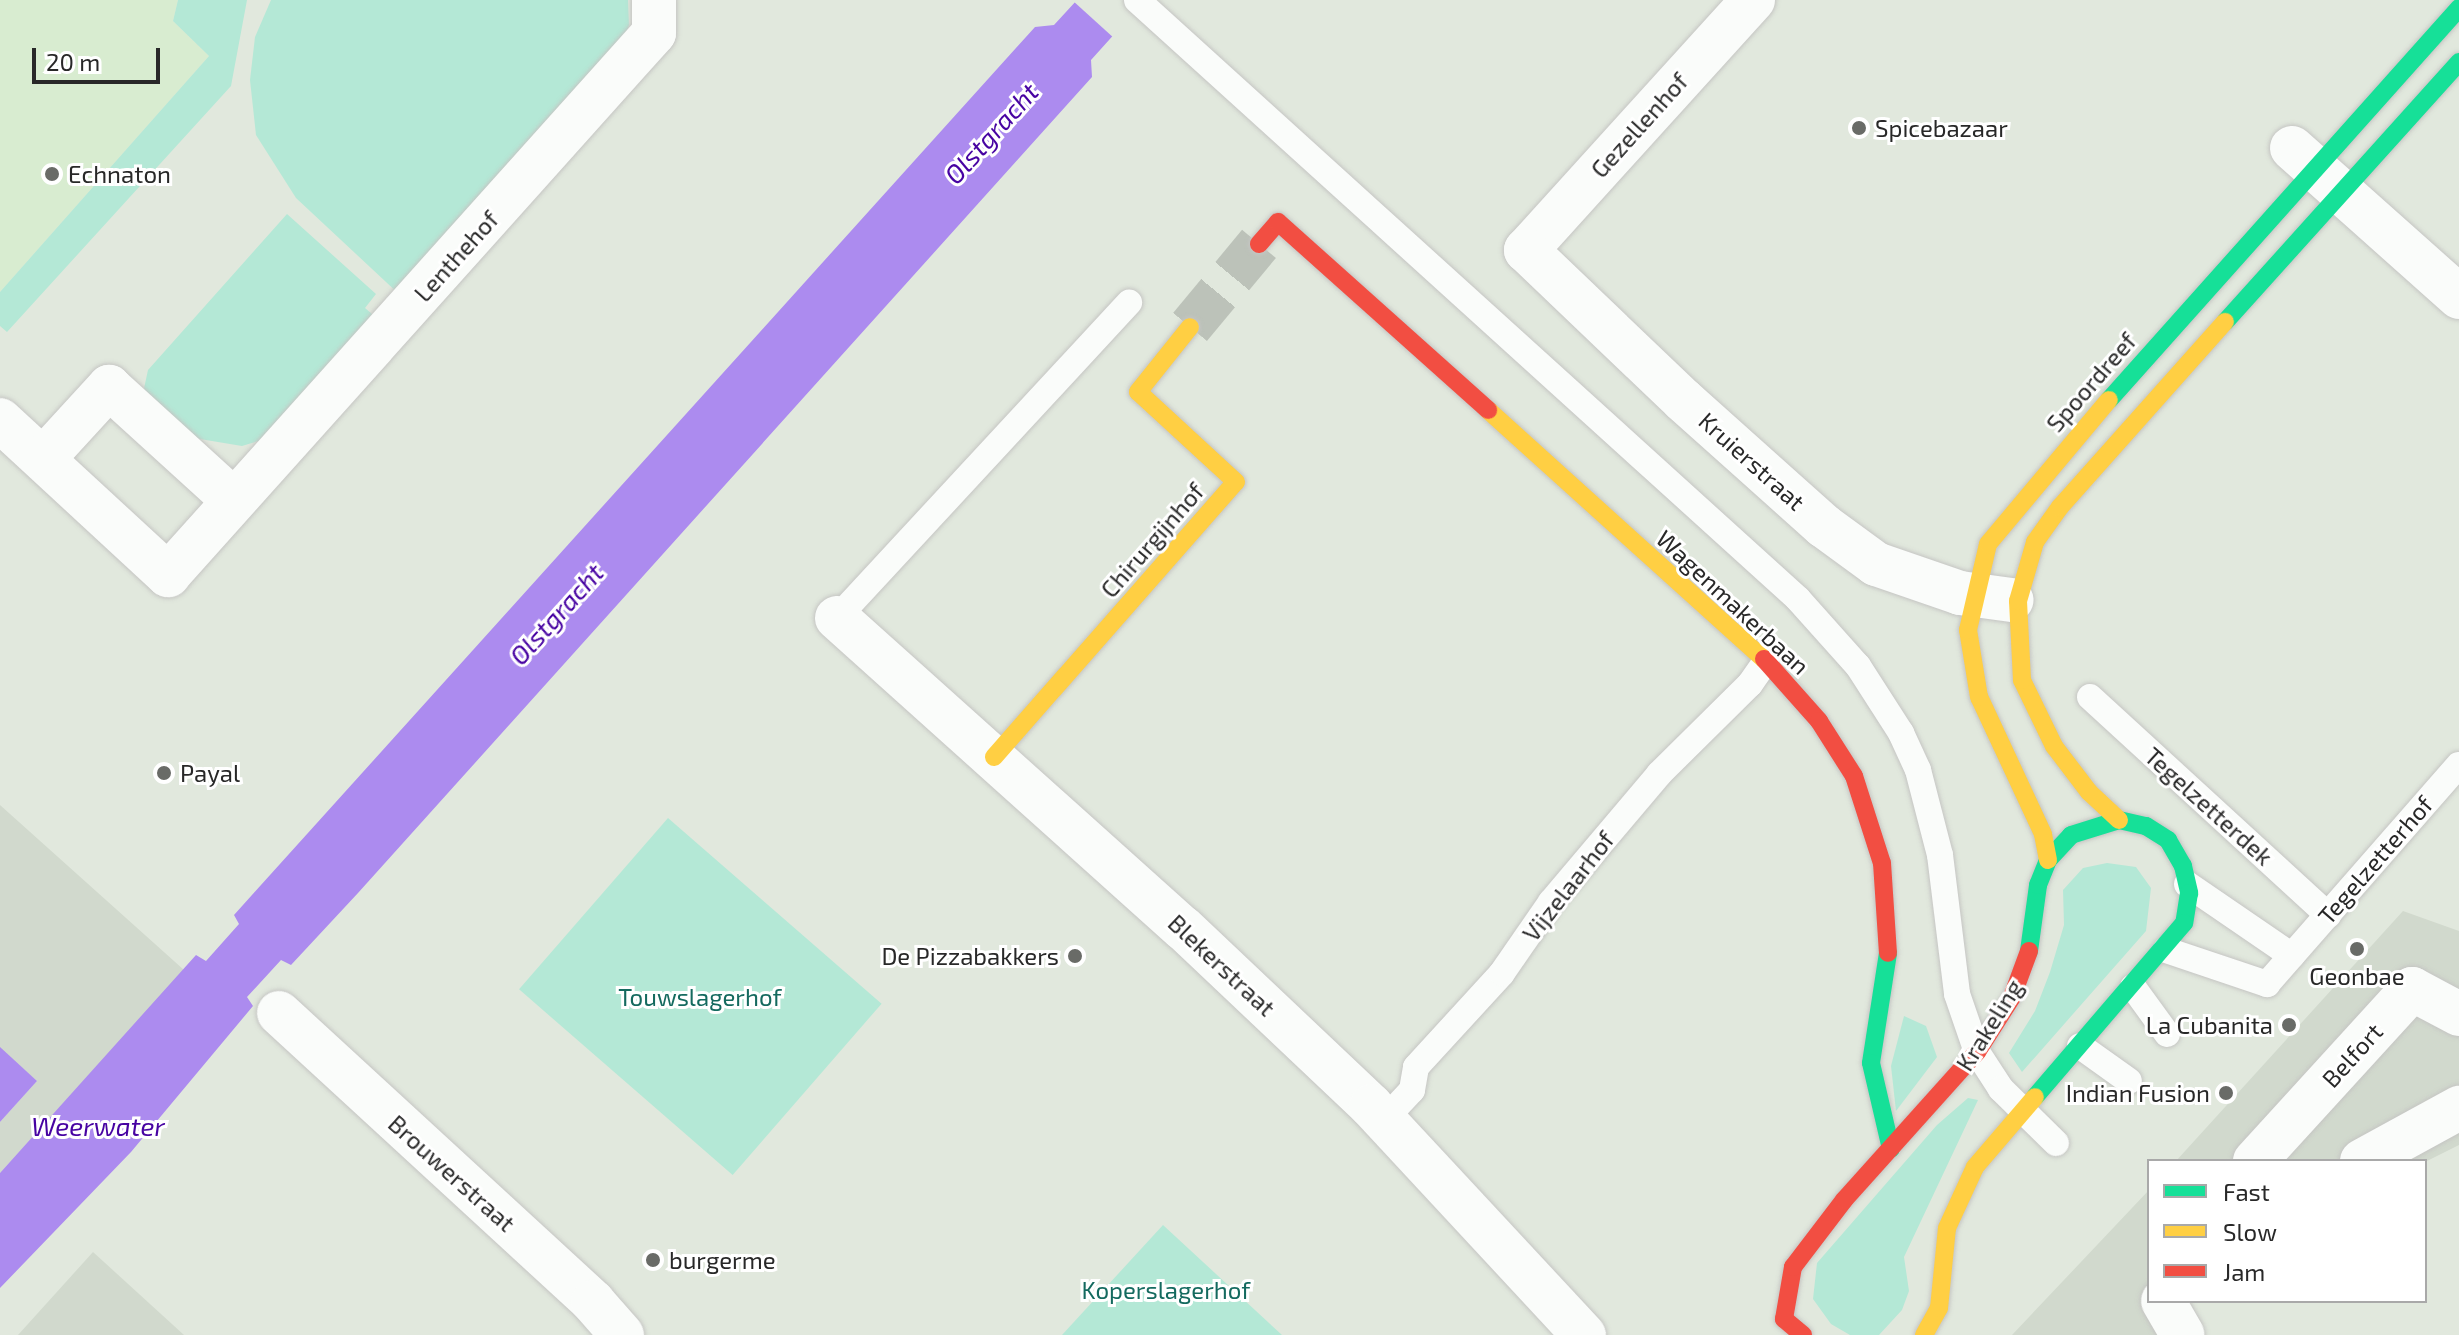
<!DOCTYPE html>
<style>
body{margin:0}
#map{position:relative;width:2459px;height:1335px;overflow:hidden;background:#e1e8dd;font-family:"Exo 2",sans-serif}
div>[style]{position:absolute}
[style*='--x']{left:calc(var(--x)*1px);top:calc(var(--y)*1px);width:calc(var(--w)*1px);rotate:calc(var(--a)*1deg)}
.education>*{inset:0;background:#d8ecd0}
.green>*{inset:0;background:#b4e8d6;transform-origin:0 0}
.plaza>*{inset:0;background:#d1d9cd}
.water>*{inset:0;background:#ac8bef}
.pier>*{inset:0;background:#e1e8dd}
.secondary-tunnel>*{height:44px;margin-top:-22px;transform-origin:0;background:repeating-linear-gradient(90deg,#bcc2b9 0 44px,transparent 0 66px)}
.roads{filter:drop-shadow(0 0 2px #c5c5c3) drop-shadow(0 0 2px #c5c5c3)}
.lane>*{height:26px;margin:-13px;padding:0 13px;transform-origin:13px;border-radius:13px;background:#fafcfa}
.street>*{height:44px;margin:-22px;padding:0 22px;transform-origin:22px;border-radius:22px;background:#fafcfa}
.fast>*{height:18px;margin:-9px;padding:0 9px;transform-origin:9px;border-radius:9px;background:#16e098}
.slow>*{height:18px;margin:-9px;padding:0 9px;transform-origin:9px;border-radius:9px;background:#ffcf43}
.jam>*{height:18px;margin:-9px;padding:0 9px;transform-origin:9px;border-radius:9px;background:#f24e42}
.dots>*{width:22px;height:22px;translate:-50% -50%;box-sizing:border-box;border:4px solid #fff;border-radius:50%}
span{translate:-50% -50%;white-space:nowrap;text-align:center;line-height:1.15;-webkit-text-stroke:6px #fff;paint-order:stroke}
.street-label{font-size:24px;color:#282828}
.poi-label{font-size:24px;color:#282828}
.left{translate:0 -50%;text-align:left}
.right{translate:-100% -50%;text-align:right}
.park-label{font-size:24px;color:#146a5f}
.water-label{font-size:26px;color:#4703a2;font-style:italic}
.legend{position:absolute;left:2147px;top:1159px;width:280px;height:144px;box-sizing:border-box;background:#fff;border:2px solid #a9a9a9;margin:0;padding:10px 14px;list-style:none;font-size:24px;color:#282828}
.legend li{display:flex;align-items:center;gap:16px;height:40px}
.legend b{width:40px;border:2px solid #a9a9a9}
.scale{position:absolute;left:32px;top:48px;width:128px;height:36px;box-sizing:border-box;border:4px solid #282828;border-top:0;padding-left:10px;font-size:24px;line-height:28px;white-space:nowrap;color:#282828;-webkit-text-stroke:6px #fff;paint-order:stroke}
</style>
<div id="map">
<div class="education">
<i style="clip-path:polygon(0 0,178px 0,173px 21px,209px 56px,0 292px)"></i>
</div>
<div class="green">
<i style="clip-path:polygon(178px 0,247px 0,231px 86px,7px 332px,0 326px,0 292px,209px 56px,173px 21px)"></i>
<i style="clip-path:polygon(271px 0,628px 0,629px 25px,623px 43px,401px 296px,296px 198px,256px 135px,250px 80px,255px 37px)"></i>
<i style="clip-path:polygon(287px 214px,376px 294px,365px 308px,379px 320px,265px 439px,242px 446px,188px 437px,143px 393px,148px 370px)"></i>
<i style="left:668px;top:818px;width:283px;height:227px;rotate:41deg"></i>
<i style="clip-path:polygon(2107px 863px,2136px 867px,2151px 888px,2146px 931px,2022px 1072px,2009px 1053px,2035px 1011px,2050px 972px,2064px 925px,2063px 890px,2083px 868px)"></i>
<i style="clip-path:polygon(1904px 1016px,1926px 1026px,1937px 1057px,1896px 1111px,1891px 1066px)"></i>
<i style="clip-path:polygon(1968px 1098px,1978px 1100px,1904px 1257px,1909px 1291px,1902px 1310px,1879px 1335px,1850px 1335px,1831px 1324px,1813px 1299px,1817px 1263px,1937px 1125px)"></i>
<i style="clip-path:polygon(1163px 1225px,1282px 1335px,1062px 1335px)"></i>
</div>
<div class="plaza">
<i style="clip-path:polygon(0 805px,184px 970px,0 1173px,0 1122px,37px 1081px,0 1049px)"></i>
<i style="clip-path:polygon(2403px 911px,2459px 931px,2459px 1145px,2425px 1162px,2176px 1161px)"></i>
<i style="clip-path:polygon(2149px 1190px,2149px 1301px,2200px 1335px,2012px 1335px)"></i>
<i style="clip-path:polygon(93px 1252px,104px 1262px,184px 1335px,18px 1335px)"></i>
</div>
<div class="water">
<i style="clip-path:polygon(1077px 0,1145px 0,1091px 60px,1092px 77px,358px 893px,291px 965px,281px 960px,247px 997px,253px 1006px,131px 1152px,0 1288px,0 1173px,196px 955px,206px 961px,239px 924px,234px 915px,1035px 27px,1054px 25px)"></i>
<i style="clip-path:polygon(0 1047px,37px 1081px,0 1122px)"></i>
</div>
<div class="pier">
<i style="clip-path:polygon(1072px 0,1149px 0,1115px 39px)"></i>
</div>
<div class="secondary-tunnel">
<i style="--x:1190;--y:327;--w:108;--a:-50.3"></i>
</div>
<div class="roads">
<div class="lane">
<i style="--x:1137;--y:0;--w:892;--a:42.18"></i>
<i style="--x:1798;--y:599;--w:90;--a:48.2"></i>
<i style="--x:1858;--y:666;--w:80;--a:57.3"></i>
<i style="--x:1901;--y:733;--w:41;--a:65.3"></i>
<i style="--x:1918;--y:770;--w:88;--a:75.5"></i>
<i style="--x:1940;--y:855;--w:140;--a:83"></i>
<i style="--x:1957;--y:994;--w:61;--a:71"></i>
<i style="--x:1977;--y:1052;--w:44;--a:57"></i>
<i style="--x:2001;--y:1089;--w:77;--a:44.5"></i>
<i style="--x:837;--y:618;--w:430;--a:-47.2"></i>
<i style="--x:2090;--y:697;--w:323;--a:42.5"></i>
<i style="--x:2187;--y:884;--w:127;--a:34.4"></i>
<i style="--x:2166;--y:950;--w:107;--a:18.6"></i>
<i style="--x:2267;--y:984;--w:291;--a:-48.8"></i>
<i style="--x:2133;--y:987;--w:58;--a:54.1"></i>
<i style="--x:2080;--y:1046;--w:60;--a:35.5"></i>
<i style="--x:1384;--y:1120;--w:41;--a:-47"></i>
<i style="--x:1412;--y:1090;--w:23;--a:-80"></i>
<i style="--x:1416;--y:1067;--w:127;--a:-47.5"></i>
<i style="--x:1502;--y:973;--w:86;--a:-55.4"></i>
<i style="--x:1551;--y:902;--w:167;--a:-49.8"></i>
<i style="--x:1659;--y:774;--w:128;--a:-44.7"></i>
<i style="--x:1750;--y:684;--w:28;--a:-55"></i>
</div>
<div class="street">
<i style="--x:1753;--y:0;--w:338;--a:132.2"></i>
<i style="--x:1526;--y:250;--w:217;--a:43.7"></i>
<i style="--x:1683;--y:400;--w:189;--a:41.8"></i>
<i style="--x:1824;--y:526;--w:64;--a:36.2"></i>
<i style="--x:1876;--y:564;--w:89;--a:19"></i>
<i style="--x:1960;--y:593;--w:52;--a:7.7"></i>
<i style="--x:2292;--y:148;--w:224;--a:41.7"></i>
<i style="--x:0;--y:420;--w:229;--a:42.7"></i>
<i style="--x:168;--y:575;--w:728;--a:-48.12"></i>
<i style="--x:654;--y:33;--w:33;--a:-90"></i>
<i style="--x:43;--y:459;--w:98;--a:-47.5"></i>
<i style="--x:109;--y:387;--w:168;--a:42.3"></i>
<i style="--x:837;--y:618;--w:465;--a:41.9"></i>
<i style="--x:1183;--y:928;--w:259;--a:43.4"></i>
<i style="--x:1371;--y:1106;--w:313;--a:47.1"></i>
<i style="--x:279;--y:1013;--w:427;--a:42.6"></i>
<i style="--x:593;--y:1302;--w:44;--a:48.7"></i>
<i style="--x:2255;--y:1161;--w:233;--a:-47.6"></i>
<i style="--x:2412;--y:989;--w:53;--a:28"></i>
<i style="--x:2362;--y:1161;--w:111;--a:-28.7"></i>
<i style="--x:2163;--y:1301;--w:39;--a:60"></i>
</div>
<div class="fast">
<i style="--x:2225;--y:322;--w:350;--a:-48"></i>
<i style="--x:2109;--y:400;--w:526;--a:-48.24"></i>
<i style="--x:2029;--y:951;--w:67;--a:-82.2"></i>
<i style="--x:2038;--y:885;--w:27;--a:-68"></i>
<i style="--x:2048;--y:860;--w:34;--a:-47"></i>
<i style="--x:2071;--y:835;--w:50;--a:-17.4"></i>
<i style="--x:2119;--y:820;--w:28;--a:13"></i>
<i style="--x:2146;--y:826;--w:26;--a:32"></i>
<i style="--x:2168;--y:840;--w:30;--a:60"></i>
<i style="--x:2183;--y:866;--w:28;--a:77"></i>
<i style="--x:2189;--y:893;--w:30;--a:99"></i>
<i style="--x:2184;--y:923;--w:229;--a:130.6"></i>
<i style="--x:1888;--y:953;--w:111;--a:98.8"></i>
<i style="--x:1871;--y:1063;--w:88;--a:76.9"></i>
</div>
<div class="slow">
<i style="--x:1488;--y:410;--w:372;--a:42.1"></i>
<i style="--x:994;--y:757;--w:366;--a:-48.7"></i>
<i style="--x:1236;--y:482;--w:133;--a:-137.4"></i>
<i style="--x:1138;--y:392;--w:83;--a:-51.3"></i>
<i style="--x:2119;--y:820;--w:41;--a:-137"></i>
<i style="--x:2089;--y:792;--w:58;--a:-127.3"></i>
<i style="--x:2054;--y:746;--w:73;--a:-115.9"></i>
<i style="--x:2022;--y:680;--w:79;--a:-92.9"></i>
<i style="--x:2018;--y:601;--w:61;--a:-73.9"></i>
<i style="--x:2035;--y:542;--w:43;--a:-54.5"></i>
<i style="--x:2060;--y:507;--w:248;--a:-48.3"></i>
<i style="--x:2048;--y:860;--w:26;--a:-101"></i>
<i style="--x:2043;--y:834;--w:151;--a:-115"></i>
<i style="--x:1979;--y:697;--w:68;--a:-99.3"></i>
<i style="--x:1968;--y:630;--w:88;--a:-76.9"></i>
<i style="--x:1988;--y:544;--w:188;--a:-50"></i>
<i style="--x:1924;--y:1335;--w:31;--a:-61"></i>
<i style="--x:1939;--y:1308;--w:80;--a:-84.3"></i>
<i style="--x:1947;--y:1228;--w:67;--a:-65.3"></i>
<i style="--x:1975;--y:1167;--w:92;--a:-49.4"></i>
</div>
<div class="jam">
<i style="--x:1259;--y:244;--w:29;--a:-49"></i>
<i style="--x:1278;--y:222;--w:282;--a:41.8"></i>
<i style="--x:1764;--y:659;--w:83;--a:48.4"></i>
<i style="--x:1819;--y:721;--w:65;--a:57.5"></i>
<i style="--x:1854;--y:776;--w:91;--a:72.2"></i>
<i style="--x:1882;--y:863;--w:90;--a:86.2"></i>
<i style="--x:1803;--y:1335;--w:25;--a:-140"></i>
<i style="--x:1784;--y:1319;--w:53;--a:-80.2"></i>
<i style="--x:1793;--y:1267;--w:84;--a:-52.7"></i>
<i style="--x:1844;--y:1200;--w:199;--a:-48.1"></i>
<i style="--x:1977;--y:1052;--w:65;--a:-57.5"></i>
<i style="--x:2012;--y:997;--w:49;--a:-69.7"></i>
</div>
</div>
<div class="dots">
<i style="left:1859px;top:128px;background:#696b67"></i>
<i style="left:52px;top:174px;background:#696b67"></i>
<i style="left:164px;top:773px;background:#696b67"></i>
<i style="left:2357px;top:949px;background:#696b67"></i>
<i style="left:1075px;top:956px;background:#696b67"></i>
<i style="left:2289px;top:1025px;background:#696b67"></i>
<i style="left:2226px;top:1093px;background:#696b67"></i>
<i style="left:653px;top:1260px;background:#696b67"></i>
</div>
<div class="street-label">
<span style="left:1639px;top:125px;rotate:-48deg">Gezellenhof</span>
<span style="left:456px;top:256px;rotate:-48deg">Lenthehof</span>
<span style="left:2091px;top:382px;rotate:-49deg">Spoordreef</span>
<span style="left:1752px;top:461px;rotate:42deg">Kruierstraat</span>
<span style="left:1152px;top:540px;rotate:-49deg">Chirurgijnhof</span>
<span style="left:1733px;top:602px;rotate:43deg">Wagenmakerbaan</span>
<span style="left:2209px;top:806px;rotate:42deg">Tegelzetterdek</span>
<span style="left:2375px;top:860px;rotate:-49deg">Tegelzetterhof</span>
<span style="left:1568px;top:886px;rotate:-52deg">Vijzelaarhof</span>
<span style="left:1222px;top:965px;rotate:43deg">Blekerstraat</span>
<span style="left:1989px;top:1025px;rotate:-58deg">Krakeling</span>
<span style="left:2352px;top:1055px;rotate:-48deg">Belfort</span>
<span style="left:452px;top:1173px;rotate:42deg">Brouwerstraat</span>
</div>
<div class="poi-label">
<span class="left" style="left:1875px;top:128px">Spicebazaar</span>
<span class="left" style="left:68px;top:174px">Echnaton</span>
<span class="left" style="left:180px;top:773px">Payal</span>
<span class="right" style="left:1059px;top:956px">De Pizzabakkers</span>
<span style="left:2357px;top:976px">Geonbae</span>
<span class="right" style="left:2273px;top:1025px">La Cubanita</span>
<span class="right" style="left:2210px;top:1093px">Indian Fusion</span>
<span class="left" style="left:669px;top:1260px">burgerme</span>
</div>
<div class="park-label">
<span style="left:700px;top:997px">Touwslagerhof</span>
<span style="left:1166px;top:1290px">Koperslagerhof</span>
</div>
<div class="water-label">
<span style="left:991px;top:133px;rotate:-48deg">Olstgracht</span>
<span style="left:556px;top:614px;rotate:-48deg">Olstgracht</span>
<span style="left:98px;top:1126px">Weerwater</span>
</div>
<ul class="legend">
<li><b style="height:10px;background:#16e098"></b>Fast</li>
<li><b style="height:10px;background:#ffcf43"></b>Slow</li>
<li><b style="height:10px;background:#f24e42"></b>Jam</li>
</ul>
<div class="scale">20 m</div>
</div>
